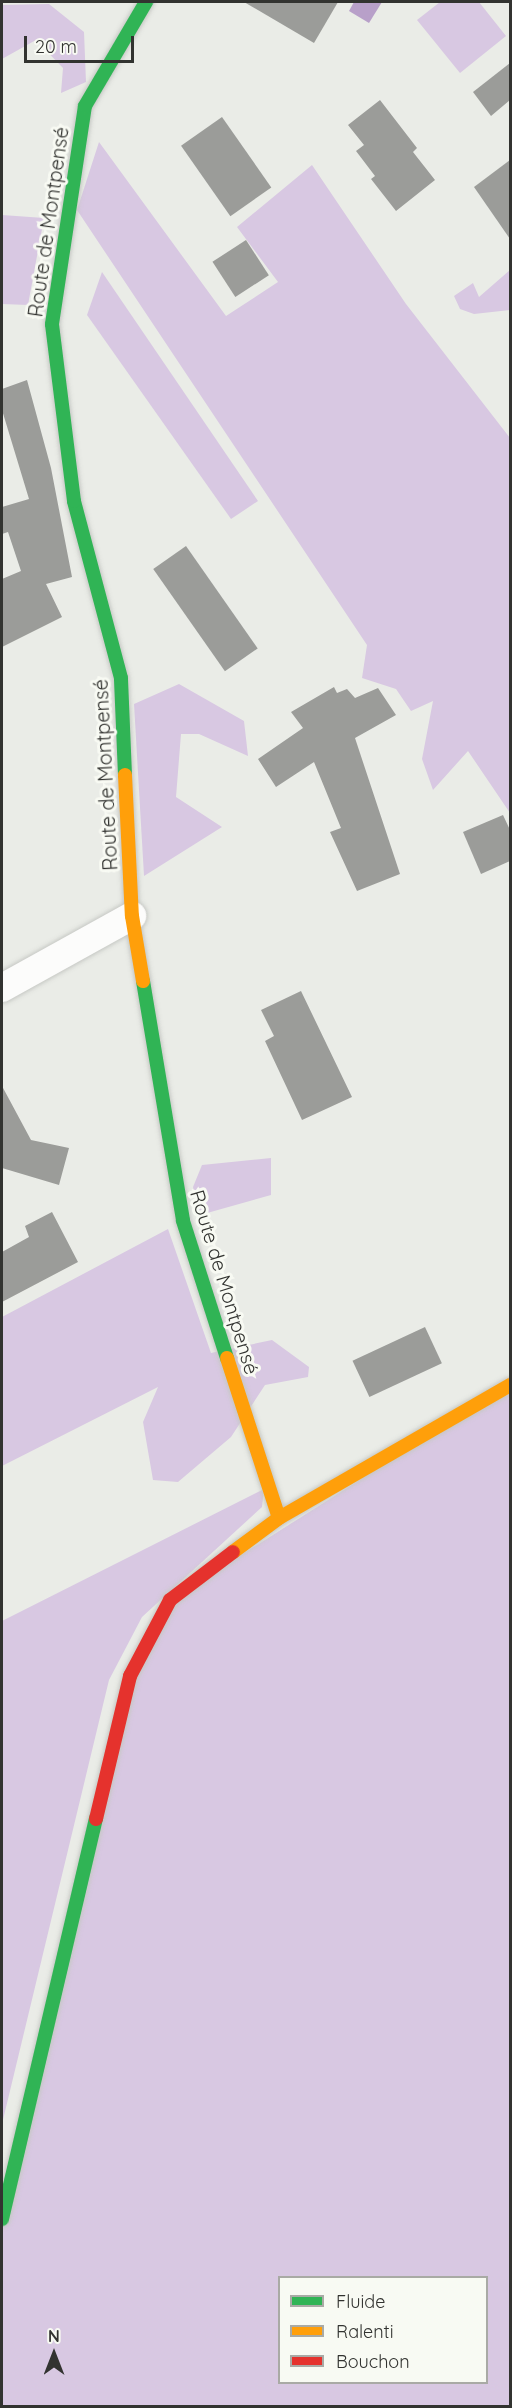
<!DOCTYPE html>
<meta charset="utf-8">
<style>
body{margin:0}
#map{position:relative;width:512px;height:2408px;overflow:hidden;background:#eaece7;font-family:Quicksand,sans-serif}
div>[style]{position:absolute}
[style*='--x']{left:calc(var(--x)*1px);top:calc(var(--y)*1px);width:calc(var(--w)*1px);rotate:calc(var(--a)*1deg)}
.green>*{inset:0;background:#d8c8e2}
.water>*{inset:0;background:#b8a0c9}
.building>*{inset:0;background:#9b9c99;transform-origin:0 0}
.roads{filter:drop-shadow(0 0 2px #c6c8c4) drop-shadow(0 0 2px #c6c8c4)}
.street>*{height:28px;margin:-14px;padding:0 14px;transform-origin:14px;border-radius:14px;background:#fcfcfb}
.fast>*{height:14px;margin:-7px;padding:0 7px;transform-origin:7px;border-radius:7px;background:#30b455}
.slow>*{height:14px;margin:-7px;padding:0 7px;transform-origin:7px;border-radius:7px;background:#ff9f0a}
.jam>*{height:14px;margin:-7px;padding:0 7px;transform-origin:7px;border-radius:7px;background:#e5322d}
span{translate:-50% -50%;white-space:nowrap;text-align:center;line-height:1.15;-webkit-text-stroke:6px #f8faf3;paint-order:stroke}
.street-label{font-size:20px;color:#323330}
.frame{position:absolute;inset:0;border:3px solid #323330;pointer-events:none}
.legend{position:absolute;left:278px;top:2276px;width:210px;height:108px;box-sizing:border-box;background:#f8faf3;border:2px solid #a9aaa5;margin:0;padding:8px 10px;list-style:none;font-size:18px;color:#323330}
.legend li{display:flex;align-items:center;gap:12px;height:30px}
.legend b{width:30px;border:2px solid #a9aaa5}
.north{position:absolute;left:24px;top:2324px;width:60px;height:60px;-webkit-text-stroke:4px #f8faf3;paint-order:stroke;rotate:0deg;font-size:16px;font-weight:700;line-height:24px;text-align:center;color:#323330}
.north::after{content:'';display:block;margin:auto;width:21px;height:27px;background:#323330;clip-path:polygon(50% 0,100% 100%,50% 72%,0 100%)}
.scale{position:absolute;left:24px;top:36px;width:110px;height:27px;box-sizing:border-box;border:3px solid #323330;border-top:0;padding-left:8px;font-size:18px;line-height:21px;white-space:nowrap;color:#323330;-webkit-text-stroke:4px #f8faf3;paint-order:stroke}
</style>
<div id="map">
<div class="green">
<i style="clip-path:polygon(440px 2px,479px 2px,506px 36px,460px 73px,417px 20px)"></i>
<i style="clip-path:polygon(49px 4px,84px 32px,86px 82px,61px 93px,63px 68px,36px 40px,2px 59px,2px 5px)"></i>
<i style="clip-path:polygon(99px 142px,226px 316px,278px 282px,237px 227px,312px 165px,406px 304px,510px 438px,510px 813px,468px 751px,433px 790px,422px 759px,433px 701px,411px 711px,396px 689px,362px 678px,367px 645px,77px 210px)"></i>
<i style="clip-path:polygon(2px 215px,44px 218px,28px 305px,2px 304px)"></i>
<i style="clip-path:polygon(510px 270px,510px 310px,474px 314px,460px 309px,454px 296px,473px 283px,479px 297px)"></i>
<i style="clip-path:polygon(102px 272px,258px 501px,231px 519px,87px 315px)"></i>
<i style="clip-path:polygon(179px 684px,244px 721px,248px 756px,199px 734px,181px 734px,176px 797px,222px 827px,144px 876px,134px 704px)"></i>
<i style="clip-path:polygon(271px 1158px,271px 1195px,200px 1215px,193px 1187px,202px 1165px)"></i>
<i style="clip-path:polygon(168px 1229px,211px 1353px,272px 1340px,309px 1367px,308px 1377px,265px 1385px,231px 1437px,178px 1482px,153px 1480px,143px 1422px,158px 1387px,2px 1466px,2px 1317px)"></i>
<i style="clip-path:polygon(evenodd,510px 1385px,510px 2406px,2px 2406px,2px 2219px,130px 1676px,170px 1600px,510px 1385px,280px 2278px,486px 2278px,486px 2382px,280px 2382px,280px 2278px)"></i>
<i style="clip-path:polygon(264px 1489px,262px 1507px,142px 1617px,109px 1680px,2px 2124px,2px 1621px)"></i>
</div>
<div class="water">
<i style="clip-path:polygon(354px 2px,382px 2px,369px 23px,349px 11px)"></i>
</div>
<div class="building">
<i style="clip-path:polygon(244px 2px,338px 2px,314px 43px)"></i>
<i style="clip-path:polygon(510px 63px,510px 100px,491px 116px,473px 92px)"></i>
<i style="clip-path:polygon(380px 100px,417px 148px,413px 152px,435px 180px,396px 211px,371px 179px,375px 176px,356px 151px,364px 145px,348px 125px)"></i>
<i style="left:222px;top:117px;width:86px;height:50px;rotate:55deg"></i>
<i style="clip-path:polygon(510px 160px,510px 239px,474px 187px)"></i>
<i style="left:246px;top:240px;width:42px;height:40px;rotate:57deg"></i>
<i style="clip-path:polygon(27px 380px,51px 468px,72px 577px,46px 584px,62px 617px,2px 647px,2px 579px,21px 571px,8px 532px,2px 534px,2px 507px,29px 499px,2px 410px,2px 389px)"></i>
<i style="left:186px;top:546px;width:125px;height:40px;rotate:55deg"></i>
<i style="clip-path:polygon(334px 687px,337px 693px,347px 689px,355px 698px,378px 688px,396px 715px,355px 738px,400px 874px,357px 891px,330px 832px,341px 828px,314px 762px,276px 787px,258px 759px,303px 728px,291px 712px)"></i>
<i style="clip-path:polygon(503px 815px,510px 830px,510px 861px,481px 874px,463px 832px)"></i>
<i style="clip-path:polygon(301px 991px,352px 1097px,302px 1120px,265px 1041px,274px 1036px,261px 1010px)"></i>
<i style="clip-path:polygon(2px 1086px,31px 1140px,69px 1148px,59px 1185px,2px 1168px)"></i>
<i style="clip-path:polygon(52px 1212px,78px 1262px,2px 1302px,2px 1252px,29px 1237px,25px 1226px)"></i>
<i style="left:425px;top:1327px;width:40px;height:80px;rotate:65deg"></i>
</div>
<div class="roads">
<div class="street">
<i style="--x:2;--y:988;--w:149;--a:-29"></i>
</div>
<div class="fast">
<i style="--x:125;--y:775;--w:97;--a:-92.4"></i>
<i style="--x:121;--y:678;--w:183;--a:-104.9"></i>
<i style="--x:74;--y:501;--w:178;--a:-97.1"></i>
<i style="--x:52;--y:324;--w:220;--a:-81.4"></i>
<i style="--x:85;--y:106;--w:121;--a:-59.6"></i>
<i style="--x:143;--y:981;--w:243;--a:80.5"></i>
<i style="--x:183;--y:1221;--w:144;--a:72.2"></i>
<i style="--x:2;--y:2219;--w:411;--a:-76.8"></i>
</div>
<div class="slow">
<i style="--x:125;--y:775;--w:141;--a:87.2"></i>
<i style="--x:132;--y:916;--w:66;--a:80.4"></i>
<i style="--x:227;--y:1358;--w:168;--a:72"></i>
<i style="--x:233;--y:1552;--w:57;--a:-36.5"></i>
<i style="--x:279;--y:1518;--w:267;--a:-29.9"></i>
</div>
<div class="jam">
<i style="--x:96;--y:1819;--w:147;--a:-76.6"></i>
<i style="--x:130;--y:1676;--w:86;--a:-62.2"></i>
<i style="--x:170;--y:1600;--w:79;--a:-37.3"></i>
</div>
</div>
<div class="street-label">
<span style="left:48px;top:222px;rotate:-82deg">Route de Montpensé</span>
<span style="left:105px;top:775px;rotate:-93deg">Route de Montpensé</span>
<span style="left:225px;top:1282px;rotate:73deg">Route de Montpensé</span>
</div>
<div class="frame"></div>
<ul class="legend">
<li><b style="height:8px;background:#30b455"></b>Fluide</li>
<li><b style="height:8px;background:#ff9f0a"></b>Ralenti</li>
<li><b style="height:8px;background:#e5322d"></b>Bouchon</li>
</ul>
<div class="north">N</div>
<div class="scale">20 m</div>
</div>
